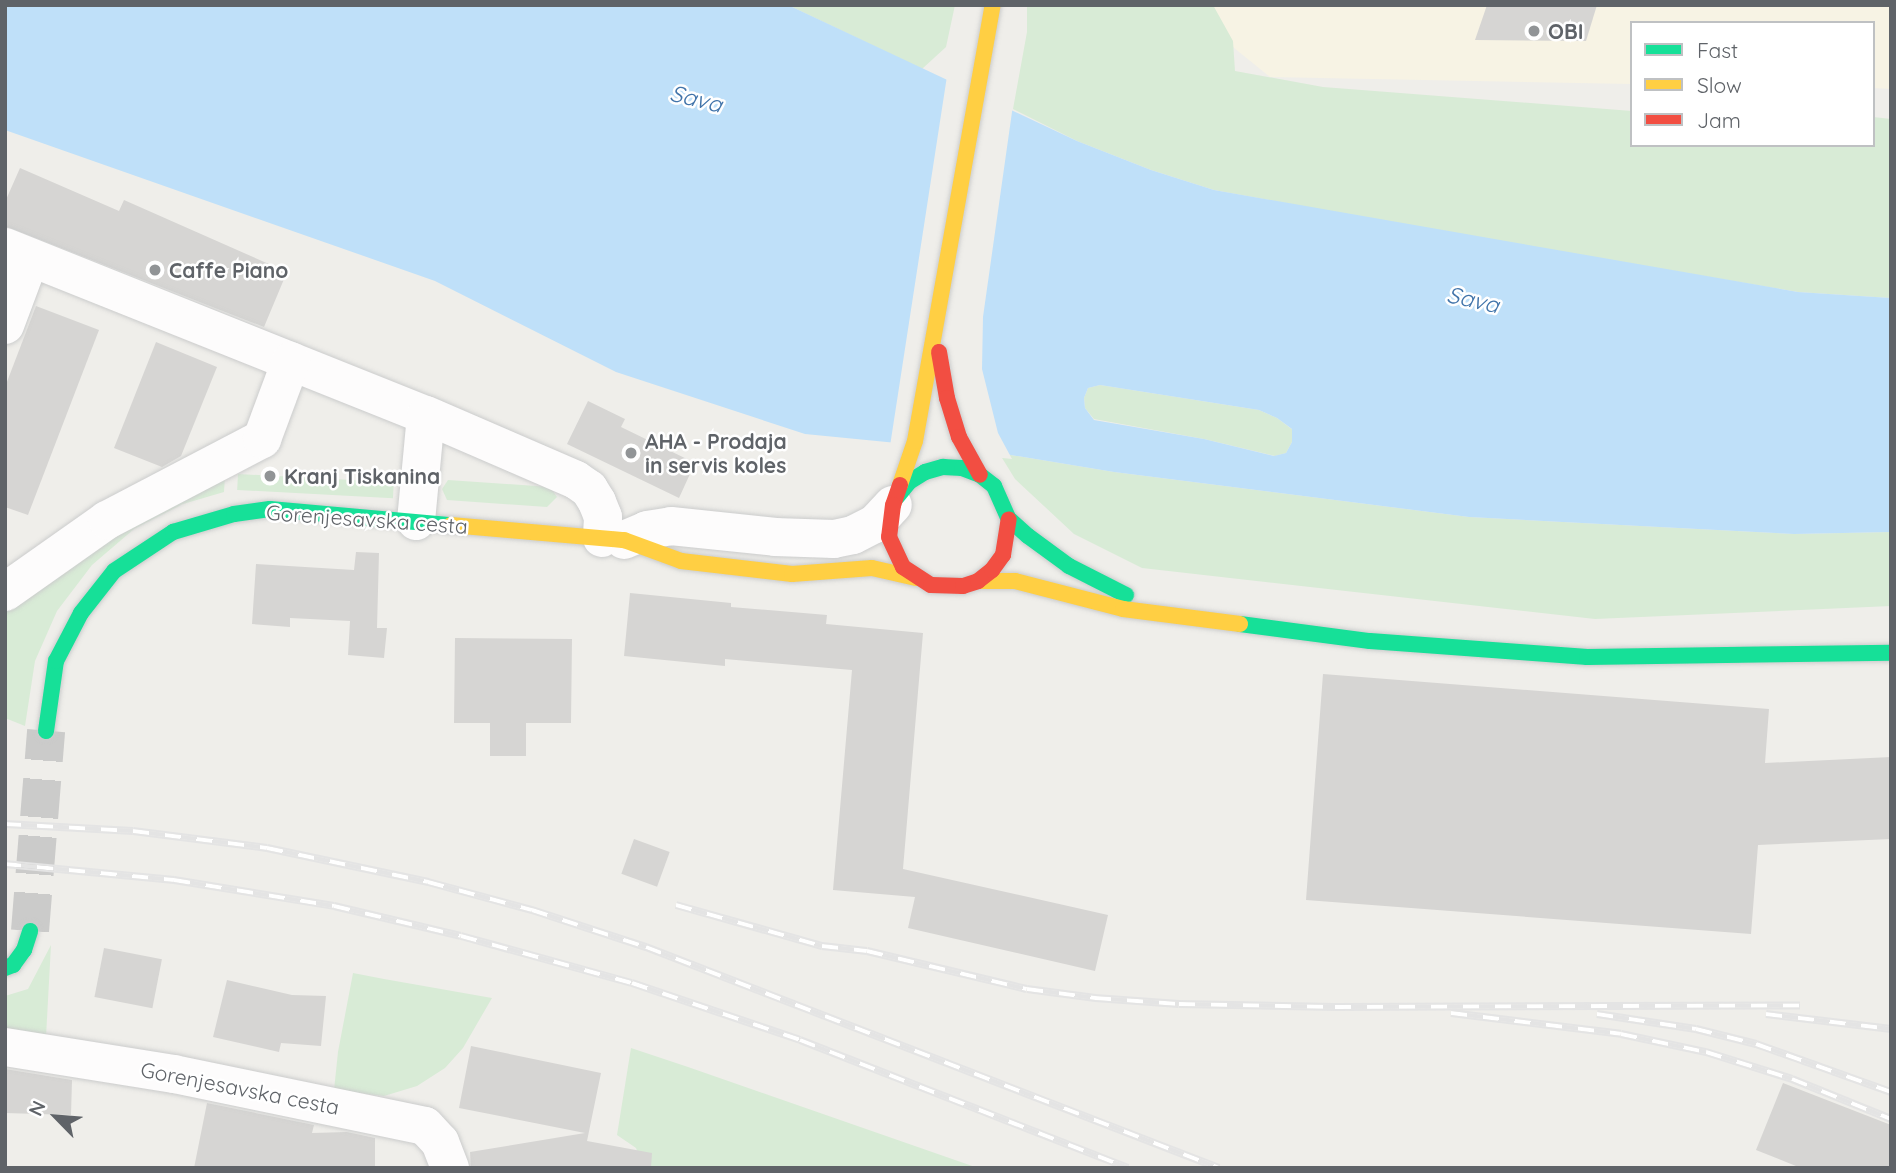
<!DOCTYPE html>
<style>
body{margin:0}
#map{position:relative;width:1896px;height:1173px;overflow:hidden;background:#efeeea;font-family:Quicksand,sans-serif}
div>[style]{position:absolute}
[style*='--x']{left:calc(var(--x)*1px);top:calc(var(--y)*1px);width:calc(var(--w)*1px);rotate:calc(var(--a)*1deg)}
.commercial>*{inset:0;background:#f7f3e4}
.green>*{inset:0;background:#d8ebd6;transform-origin:0 0}
.water>*{inset:0;background:#bfe0f9}
.pier>*{inset:0;background:#efeeea}
.building>*{inset:0;background:#d6d5d3;transform-origin:0 0}
.secondary-tunnel>*{height:38px;margin-top:-19px;transform-origin:0;background:repeating-linear-gradient(90deg,#cbcbca 0 38px,transparent 0 57px)}
.roads{filter:drop-shadow(0 0 2px #cbcccc) drop-shadow(0 0 2px #cbcccc)}
.street>*{height:38px;margin:-19px;padding:0 19px;transform-origin:19px;border-radius:19px;background:#fdfcfc}
.fast>*{height:16px;margin:-8px;padding:0 8px;transform-origin:8px;border-radius:8px;background:#16e098}
.slow>*{height:16px;margin:-8px;padding:0 8px;transform-origin:8px;border-radius:8px;background:#ffcf43}
.jam>*{height:16px;margin:-8px;padding:0 8px;transform-origin:8px;border-radius:8px;background:#f24e42}
.rail>*{height:8px;margin-top:-4px;transform-origin:0;background:repeating-linear-gradient(90deg,#fff 0 16px,#e4e4e4 0 32px);box-sizing:border-box;border-block:2px solid #e4e4e4}
.dots>*{width:19px;height:19px;translate:-50% -50%;box-sizing:border-box;border:4px solid #fff;border-radius:50%}
span{translate:-50% -50%;white-space:nowrap;text-align:center;line-height:1.15;-webkit-text-stroke:5px #fff;paint-order:stroke}
.poi-label{font-size:21px;color:#5f6368;font-weight:700}
.left{translate:0 -50%;text-align:left}
.street-label{font-size:21px;color:#5f6368}
.water-label{font-size:23px;color:#4174aa;font-style:italic}
.frame{position:absolute;inset:0;border:7px solid #5f6368;pointer-events:none}
.legend{position:absolute;left:1630px;top:21px;width:245px;height:126px;box-sizing:border-box;background:#fff;border:2px solid #bfc1c3;margin:0;padding:9px 12px;list-style:none;font-size:21px;color:#5f6368}
.legend li{display:flex;align-items:center;gap:14px;height:35px}
.legend b{width:35px;border:2px solid #bfc1c3}
.north{position:absolute;left:21px;top:1082px;width:70px;height:70px;-webkit-text-stroke:5px #fff;paint-order:stroke;rotate:295deg;font-size:19px;font-weight:700;line-height:28px;text-align:center;color:#5f6368}
.north::after{content:'';display:block;margin:auto;width:24px;height:32px;background:#5f6368;clip-path:polygon(50% 0,100% 100%,50% 72%,0 100%)}
</style>
<div id="map">
<div class="commercial">
<i style="clip-path:polygon(1181px 5px,1891px 5px,1891px 89px,1873px 88px,1873px 23px,1632px 23px,1632px 84px,1270px 77px)"></i>
</div>
<div class="green">
<i style="clip-path:polygon(788px 5px,955px 5px,946px 47px,922px 69px)"></i>
<i style="clip-path:polygon(1027px 5px,1213px 5px,1233px 41px,1235px 71px,1323px 87px,1632px 111px,1632px 145px,1873px 145px,1873px 117px,1891px 119px,1891px 298px,1798px 292px,1427px 229px,1214px 190px,1151px 170px,1077px 141px,1013px 109px,1027px 32px)"></i>
<i style="clip-path:polygon(1100px 385px,1259px 410px,1277px 418px,1293px 430px,1292px 442px,1286px 453px,1275px 456px,1204px 439px,1094px 419px,1085px 408px,1084px 398px,1088px 388px)"></i>
<i style="clip-path:polygon(999px 453px,1114px 472px,1469px 517px,1794px 534px,1891px 532px,1891px 606px,1595px 619px,1142px 568px,1074px 534px,1015px 479px)"></i>
<i style="clip-path:polygon(225px 474px,224px 492px,183px 504px,134px 529px,92px 565px,57px 611px,35px 661px,25px 726px,5px 718px,5px 611px,124px 524px)"></i>
<i style="left:238px;top:474px;width:156px;height:16px;rotate:3deg"></i>
<i style="clip-path:polygon(448px 480px,550px 487px,557px 497px,547px 507px,447px 500px,442px 489px)"></i>
<i style="clip-path:polygon(51px 945px,46px 1037px,5px 1035px,5px 996px,28px 989px)"></i>
<i style="clip-path:polygon(353px 973px,384px 979px,492px 998px,463px 1048px,445px 1068px,417px 1086px,384px 1096px,334px 1090px,338px 1052px)"></i>
<i style="clip-path:polygon(631px 1048px,688px 1067px,978px 1168px,643px 1168px,636px 1148px,617px 1135px)"></i>
</div>
<div class="water">
<i style="clip-path:polygon(evenodd,5px 5px,788px 5px,1077px 141px,1151px 170px,1214px 190px,1798px 292px,1891px 298px,1891px 532px,1794px 534px,1469px 517px,1114px 472px,999px 453px,805px 434px,616px 372px,435px 281px,5px 130px,5px 5px,1100px 385px,1259px 410px,1277px 418px,1292px 429px,1292px 442px,1286px 453px,1274px 456px,1204px 439px,1094px 420px,1085px 408px,1084px 398px,1088px 388px,1100px 385px)"></i>
</div>
<div class="pier">
<i style="clip-path:polygon(947px 76px,1013px 105px,983px 317px,982px 369px,998px 433px,1012px 459px,890px 446px)"></i>
</div>
<div class="building">
<i style="clip-path:polygon(1487px 5px,1597px 5px,1586px 41px,1475px 40px)"></i>
<i style="clip-path:polygon(20px 168px,119px 211px,124px 200px,287px 272px,264px 327px,5px 226px,5px 202px)"></i>
<i style="clip-path:polygon(36px 306px,99px 330px,28px 515px,5px 507px,5px 387px)"></i>
<i style="clip-path:polygon(156px 342px,217px 367px,181px 456px,162px 467px,114px 448px)"></i>
<i style="clip-path:polygon(588px 401px,625px 419px,621px 427px,695px 463px,679px 498px,567px 444px)"></i>
<i style="clip-path:polygon(356px 552px,379px 553px,377px 628px,387px 628px,384px 658px,348px 655px,350px 621px,290px 618px,290px 627px,252px 624px,256px 564px,354px 570px)"></i>
<i style="clip-path:polygon(630px 593px,731px 603px,731px 607px,827px 615px,826px 624px,923px 633px,903px 869px,1108px 915px,1095px 971px,908px 928px,915px 897px,833px 890px,852px 670px,725px 659px,725px 666px,624px 656px)"></i>
<i style="clip-path:polygon(455px 638px,572px 639px,571px 723px,526px 723px,526px 756px,490px 756px,490px 723px,454px 723px)"></i>
<i style="clip-path:polygon(1323px 674px,1769px 709px,1765px 763px,1891px 757px,1891px 839px,1758px 845px,1751px 934px,1306px 900px)"></i>
<i style="left:634px;top:839px;width:38px;height:37px;rotate:20deg"></i>
<i style="left:104px;top:948px;width:59px;height:50px;rotate:11deg"></i>
<i style="clip-path:polygon(227px 980px,292px 995px,326px 996px,321px 1046px,281px 1043px,279px 1052px,213px 1037px)"></i>
<i style="clip-path:polygon(471px 1046px,601px 1073px,587px 1141px,652px 1153px,651px 1168px,471px 1168px,470px 1152px,585px 1133px,459px 1108px)"></i>
<i style="clip-path:polygon(5px 1069px,72px 1080px,71px 1115px,5px 1113px)"></i>
<i style="clip-path:polygon(1783px 1083px,1891px 1125px,1891px 1168px,1801px 1168px,1756px 1150px)"></i>
<i style="clip-path:polygon(207px 1103px,314px 1125px,312px 1133px,347px 1132px,375px 1138px,375px 1168px,194px 1168px)"></i>
</div>
<div class="secondary-tunnel">
<i style="--x:30;--y:931;--w:201;--a:-85.4"></i>
</div>
<div class="roads">
<div class="street">
<i style="--x:5;--y:247;--w:453;--a:21.8"></i>
<i style="--x:426;--y:415;--w:163;--a:23.4"></i>
<i style="--x:576;--y:480;--w:16;--a:35"></i>
<i style="--x:589;--y:489;--w:15;--a:58"></i>
<i style="--x:597;--y:502;--w:16;--a:68"></i>
<i style="--x:603;--y:517;--w:21;--a:93"></i>
<i style="--x:5;--y:325;--w:72;--a:-69.5"></i>
<i style="--x:416;--y:521;--w:106;--a:-84.6"></i>
<i style="--x:624;--y:540;--w:25;--a:-23"></i>
<i style="--x:647;--y:530;--w:24;--a:-9"></i>
<i style="--x:671;--y:526;--w:105;--a:6"></i>
<i style="--x:775;--y:537;--w:59;--a:1.9"></i>
<i style="--x:834;--y:539;--w:19;--a:-12"></i>
<i style="--x:853;--y:535;--w:25;--a:-27"></i>
<i style="--x:875;--y:524;--w:26;--a:-47"></i>
<i style="--x:5;--y:592;--w:125;--a:-35.2"></i>
<i style="--x:107;--y:520;--w:175;--a:-27.6"></i>
<i style="--x:262;--y:439;--w:83;--a:-69.6"></i>
<i style="--x:5;--y:1047;--w:171;--a:9.1"></i>
<i style="--x:174;--y:1074;--w:256;--a:11.7"></i>
<i style="--x:425;--y:1126;--w:22;--a:47"></i>
<i style="--x:440;--y:1142;--w:28;--a:69"></i>
</div>
<div class="fast">
<i style="--x:897;--y:497;--w:19;--a:-51"></i>
<i style="--x:909;--y:482;--w:19;--a:-32"></i>
<i style="--x:925;--y:472;--w:19;--a:-16"></i>
<i style="--x:943;--y:467;--w:19;--a:3"></i>
<i style="--x:962;--y:468;--w:19;--a:21"></i>
<i style="--x:980;--y:475;--w:18;--a:38"></i>
<i style="--x:994;--y:486;--w:36;--a:66"></i>
<i style="--x:1009;--y:519;--w:25;--a:42"></i>
<i style="--x:1028;--y:536;--w:51;--a:36.2"></i>
<i style="--x:1069;--y:566;--w:64;--a:27"></i>
<i style="--x:1240;--y:624;--w:131;--a:7.5"></i>
<i style="--x:1370;--y:641;--w:218;--a:4.2"></i>
<i style="--x:1587;--y:657;--w:304;--a:-0.8"></i>
<i style="--x:46;--y:731;--w:71;--a:-81.9"></i>
<i style="--x:56;--y:661;--w:54;--a:-62.5"></i>
<i style="--x:81;--y:613;--w:53;--a:-51.8"></i>
<i style="--x:114;--y:571;--w:71;--a:-33.5"></i>
<i style="--x:173;--y:532;--w:64;--a:-16.4"></i>
<i style="--x:234;--y:514;--w:36;--a:-8"></i>
<i style="--x:270;--y:509;--w:182;--a:5.1"></i>
<i style="--x:5;--y:968;--w:9;--a:-21"></i>
<i style="--x:13;--y:965;--w:19;--a:-54"></i>
<i style="--x:24;--y:950;--w:20;--a:-72"></i>
</div>
<div class="slow">
<i style="--x:900;--y:485;--w:46;--a:-71.2"></i>
<i style="--x:915;--y:441;--w:443;--a:-79.9"></i>
<i style="--x:451;--y:525;--w:174;--a:5"></i>
<i style="--x:624;--y:540;--w:61;--a:20.2"></i>
<i style="--x:681;--y:561;--w:112;--a:6.7"></i>
<i style="--x:792;--y:574;--w:80;--a:-4.3"></i>
<i style="--x:872;--y:568;--w:45;--a:12.8"></i>
<i style="--x:978;--y:581;--w:37;--a:0"></i>
<i style="--x:1015;--y:581;--w:112;--a:14.5"></i>
<i style="--x:1123;--y:609;--w:118;--a:7.3"></i>
</div>
<div class="jam">
<i style="--x:939;--y:352;--w:47;--a:80.1"></i>
<i style="--x:947;--y:398;--w:41;--a:72.9"></i>
<i style="--x:959;--y:437;--w:43;--a:61.1"></i>
<i style="--x:900;--y:485;--w:21;--a:109"></i>
<i style="--x:893;--y:505;--w:32;--a:97"></i>
<i style="--x:889;--y:537;--w:33;--a:65"></i>
<i style="--x:903;--y:567;--w:33;--a:33"></i>
<i style="--x:931;--y:585;--w:32;--a:2"></i>
<i style="--x:963;--y:586;--w:16;--a:-18"></i>
<i style="--x:978;--y:581;--w:18;--a:-38"></i>
<i style="--x:992;--y:570;--w:19;--a:-54"></i>
<i style="--x:1003;--y:555;--w:36;--a:-81"></i>
</div>
</div>
<div class="rail">
<i style="--x:5;--y:824;--w:128;--a:3.1"></i>
<i style="--x:133;--y:831;--w:135;--a:7.2"></i>
<i style="--x:267;--y:848;--w:165;--a:11.9"></i>
<i style="--x:428;--y:882;--w:108;--a:15.1"></i>
<i style="--x:532;--y:910;--w:120;--a:18"></i>
<i style="--x:646;--y:947;--w:614;--a:21.09"></i>
<i style="--x:5;--y:864;--w:170;--a:5.4"></i>
<i style="--x:174;--y:880;--w:162;--a:9.2"></i>
<i style="--x:334;--y:906;--w:130;--a:13.3"></i>
<i style="--x:461;--y:936;--w:177;--a:15.4"></i>
<i style="--x:632;--y:983;--w:177;--a:18.7"></i>
<i style="--x:800;--y:1040;--w:352;--a:21.3"></i>
<i style="--x:676;--y:905;--w:152;--a:15.7"></i>
<i style="--x:822;--y:946;--w:45;--a:6.3"></i>
<i style="--x:867;--y:951;--w:164;--a:13.4"></i>
<i style="--x:1027;--y:989;--w:69;--a:7.5"></i>
<i style="--x:1095;--y:998;--w:84;--a:4.1"></i>
<i style="--x:1179;--y:1004;--w:156;--a:1.1"></i>
<i style="--x:1335;--y:1007;--w:465;--a:-0.2"></i>
<i style="--x:1451;--y:1013;--w:171;--a:7"></i>
<i style="--x:1621;--y:1034;--w:87;--a:12"></i>
<i style="--x:1706;--y:1052;--w:90;--a:17.4"></i>
<i style="--x:1792;--y:1079;--w:107;--a:22"></i>
<i style="--x:1597;--y:1014;--w:100;--a:8.6"></i>
<i style="--x:1696;--y:1029;--w:62;--a:14"></i>
<i style="--x:1756;--y:1044;--w:143;--a:19.6"></i>
<i style="--x:1766;--y:1014;--w:126;--a:6.8"></i>
</div>
<div class="dots">
<i style="left:1534px;top:31px;background:#919496"></i>
<i style="left:155px;top:270px;background:#919496"></i>
<i style="left:631px;top:453px;background:#919496"></i>
<i style="left:270px;top:476px;background:#919496"></i>
</div>
<div class="poi-label">
<span class="left" style="left:1548px;top:31px">OBI</span>
<span class="left" style="left:169px;top:270px">Caffe Piano</span>
<span class="left" style="left:645px;top:453px">AHA - Prodaja<br>in servis koles</span>
<span class="left" style="left:284px;top:476px">Kranj Tiskanina</span>
</div>
<div class="street-label">
<span style="left:367px;top:519px;rotate:4deg">Gorenjesavska cesta</span>
<span style="left:240px;top:1088px;rotate:11deg">Gorenjesavska cesta</span>
</div>
<div class="water-label">
<span style="left:696px;top:99px;rotate:14deg">Sava</span>
<span style="left:1473px;top:300px;rotate:13deg">Sava</span>
</div>
<div class="frame"></div>
<ul class="legend">
<li><b style="height:9px;background:#16e098"></b>Fast</li>
<li><b style="height:9px;background:#ffcf43"></b>Slow</li>
<li><b style="height:9px;background:#f24e42"></b>Jam</li>
</ul>
<div class="north">N</div>
</div>
